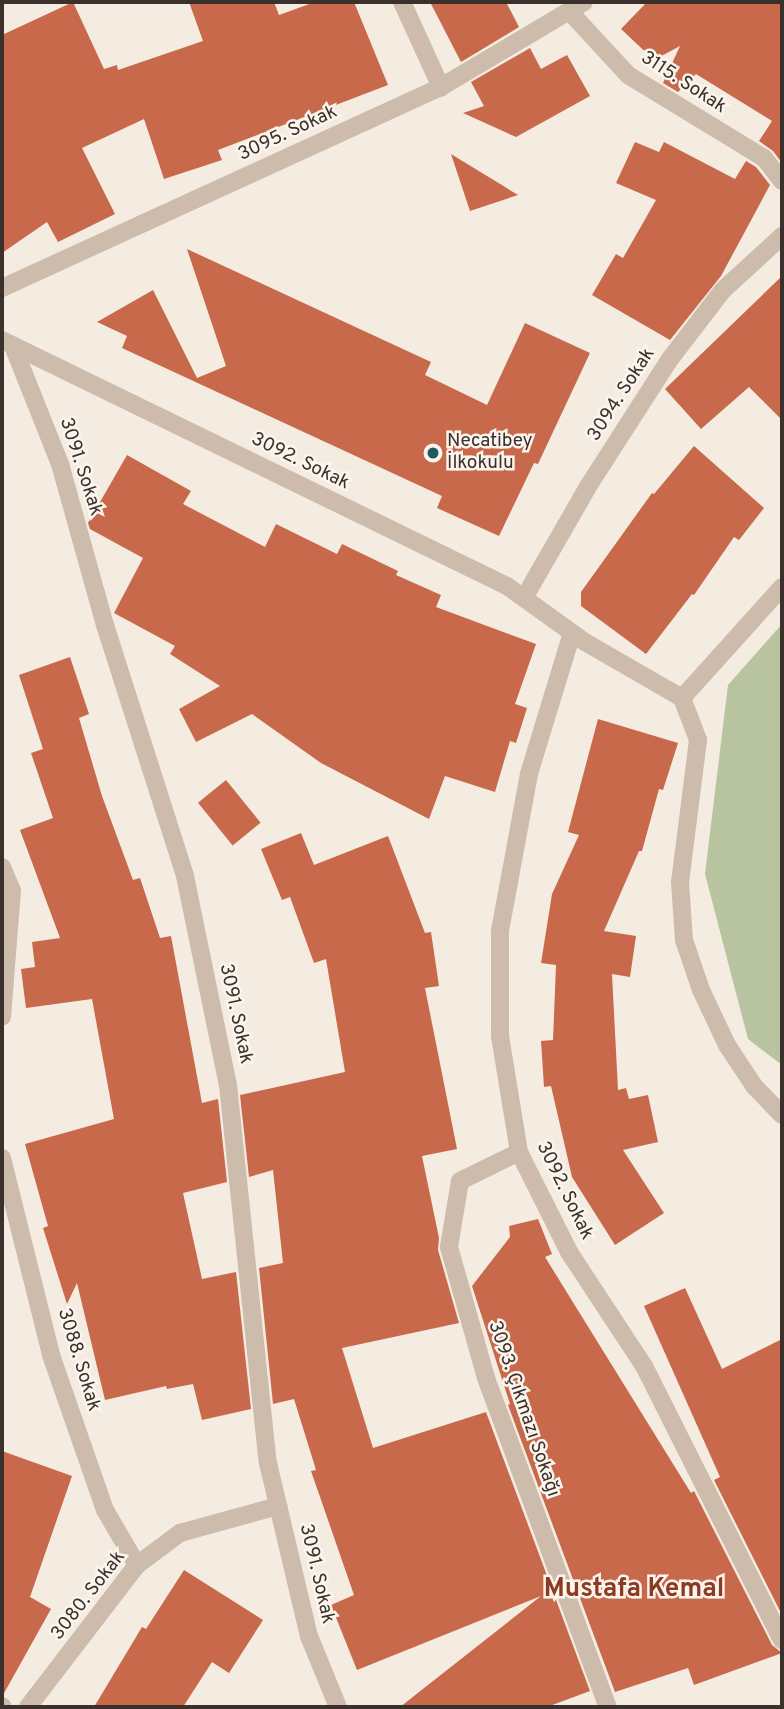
<!DOCTYPE html>
<meta charset="utf-8">
<style>
body{margin:0}
#map{position:relative;width:784px;height:1709px;overflow:hidden;background:#f4ebe1;font-family:Overpass,sans-serif}
div>[style]{position:absolute}
[style*='--x']{left:calc(var(--x)*1px);top:calc(var(--y)*1px);width:calc(var(--w)*1px);rotate:calc(var(--a)*1deg)}
.green>*{inset:0;background:#b8c4a0}
.building>*{inset:0;background:#c8694b;transform-origin:0 0}
.service>*{height:18px;margin:-9px;padding:0 9px;transform-origin:9px;border-radius:9px;background:#cdbbac}
.minor>*{height:18px;margin:-9px;padding:0 9px;transform-origin:9px;border-radius:9px;background:#cdbbac}
.dots>*{width:19px;height:19px;translate:-50% -50%;box-sizing:border-box;border:4px solid #fbf5ee;border-radius:50%}
span{translate:-50% -50%;white-space:nowrap;text-align:center;line-height:1.15;-webkit-text-stroke:5px #fbf5ee;paint-order:stroke}
.street-label{font-size:19px;color:#3b302b}
.poi-label{font-size:19px;color:#3b302b}
.left{translate:0 -50%;text-align:left}
.district-label{font-size:26px;color:#8c3b22;font-weight:700}
.frame{position:absolute;inset:0;border:4px solid #3b302b;pointer-events:none}
</style>
<div id="map">
<div class="green">
<i style="clip-path:polygon(782px 624px,782px 1065px,748px 1039px,705px 874px,728px 685px)"></i>
</div>
<div class="building">
<i style="clip-path:polygon(73px 2px,104px 69px,117px 65px,118px 70px,203px 41px,189px 2px,274px 2px,279px 15px,315px 2px,354px 2px,388px 85px,218px 150px,222px 160px,164px 179px,144px 119px,82px 148px,115px 214px,58px 242px,47px 222px,2px 253px,2px 35px)"></i>
<i style="clip-path:polygon(430px 2px,506px 2px,519px 27px,461px 62px)"></i>
<i style="clip-path:polygon(647px 2px,782px 2px,782px 163px,773px 151px,759px 141px,772px 121px,696px 74px,678px 92px,663px 83px,680px 46px,654px 60px,621px 29px)"></i>
<i style="clip-path:polygon(530px 48px,541px 69px,567px 55px,590px 96px,516px 137px,463px 113px,484px 106px,471px 82px)"></i>
<i style="clip-path:polygon(635px 142px,659px 152px,664px 142px,735px 179px,746px 161px,756px 167px,770px 185px,721px 276px,670px 340px,592px 295px,616px 254px,623px 258px,656px 200px,616px 183px)"></i>
<i style="clip-path:polygon(451px 154px,518px 195px,470px 211px)"></i>
<i style="clip-path:polygon(187px 249px,431px 362px,425px 375px,487px 405px,525px 323px,590px 353px,538px 464px,534px 463px,499px 536px,437px 508px,442px 496px,122px 348px,127px 336px,97px 322px,153px 290px,197px 378px,226px 366px)"></i>
<i style="clip-path:polygon(782px 276px,782px 420px,749px 387px,701px 429px,665px 389px)"></i>
<i style="clip-path:polygon(694px 446px,764px 508px,739px 540px,734px 537px,694px 595px,692px 594px,646px 654px,581px 606px,581px 592px,652px 493px,654px 494px)"></i>
<i style="clip-path:polygon(127px 455px,191px 491px,183px 504px,265px 547px,276px 524px,337px 554px,342px 544px,398px 571px,396px 575px,441px 595px,436px 607px,536px 644px,515px 704px,527px 708px,516px 743px,510px 741px,495px 792px,445px 776px,429px 819px,321px 763px,252px 714px,196px 742px,179px 709px,220px 686px,170px 654px,175px 646px,114px 613px,143px 558px,90px 529px,88px 523px)"></i>
<i style="clip-path:polygon(70px 657px,89px 714px,79px 718px,102px 796px,133px 880px,140px 878px,160px 938px,171px 936px,202px 1103px,218px 1099px,227px 1182px,183px 1193px,202px 1279px,236px 1272px,251px 1409px,202px 1420px,193px 1384px,167px 1389px,166px 1386px,105px 1400px,77px 1283px,67px 1304px,43px 1228px,48px 1226px,25px 1144px,114px 1119px,92px 999px,26px 1008px,21px 969px,35px 967px,32px 942px,60px 938px,20px 830px,53px 818px,31px 753px,43px 749px,19px 675px)"></i>
<i style="clip-path:polygon(598px 719px,678px 743px,663px 790px,659px 789px,642px 851px,639px 851px,604px 931px,636px 936px,630px 977px,612px 974px,618px 1090px,626px 1088px,629px 1099px,648px 1095px,658px 1142px,623px 1150px,664px 1213px,615px 1245px,572px 1177px,551px 1086px,544px 1087px,541px 1041px,553px 1040px,556px 965px,541px 963px,552px 894px,579px 835px,568px 832px)"></i>
<i style="left:226px;top:780px;width:55px;height:36px;rotate:51deg"></i>
<i style="clip-path:polygon(301px 833px,314px 865px,388px 836px,425px 933px,431px 932px,439px 986px,425px 988px,457px 1149px,422px 1156px,439px 1238px,438px 1250px,459px 1323px,342px 1348px,373px 1448px,486px 1412px,590px 1691px,547px 1707px,400px 1707px,541px 1596px,357px 1670px,331px 1605px,354px 1595px,311px 1471px,316px 1470px,294px 1399px,273px 1404px,259px 1268px,283px 1263px,273px 1170px,249px 1177px,240px 1095px,345px 1072px,326px 959px,314px 963px,290px 897px,282px 900px,261px 849px)"></i>
<i style="clip-path:polygon(538px 1219px,552px 1254px,545px 1257px,691px 1493px,694px 1491px,772px 1645px,782px 1653px,694px 1685px,688px 1668px,615px 1692px,508px 1405px,510px 1404px,472px 1286px,510px 1237px,509px 1226px)"></i>
<i style="clip-path:polygon(685px 1288px,722px 1369px,782px 1339px,782px 1615px,714px 1480px,720px 1477px,644px 1306px)"></i>
<i style="clip-path:polygon(2px 1451px,72px 1476px,30px 1597px,51px 1609px,3px 1695px)"></i>
<i style="clip-path:polygon(184px 1570px,263px 1620px,229px 1673px,212px 1662px,183px 1707px,94px 1707px,142px 1627px,146px 1629px)"></i>
</div>
<div class="service">
<i style="--x:682;--y:698;--w:149;--a:-48"></i>
</div>
<div class="minor">
<i style="--x:402;--y:2;--w:94;--a:65.4"></i>
<i style="--x:569;--y:11;--w:87;--a:47.3"></i>
<i style="--x:628;--y:75;--w:159;--a:31.4"></i>
<i style="--x:764;--y:158;--w:29;--a:52"></i>
<i style="--x:2;--y:288;--w:483;--a:-24.6"></i>
<i style="--x:441;--y:87;--w:166;--a:-30.7"></i>
<i style="--x:2;--y:340;--w:562;--a:25.97"></i>
<i style="--x:507;--y:586;--w:96;--a:35.7"></i>
<i style="--x:585;--y:642;--w:112;--a:30"></i>
<i style="--x:682;--y:698;--w:45;--a:69.1"></i>
<i style="--x:698;--y:740;--w:143;--a:97.2"></i>
<i style="--x:680;--y:882;--w:58;--a:86.1"></i>
<i style="--x:684;--y:940;--w:53;--a:71.2"></i>
<i style="--x:701;--y:990;--w:61;--a:64.7"></i>
<i style="--x:727;--y:1045;--w:49;--a:56.6"></i>
<i style="--x:754;--y:1086;--w:40;--a:46"></i>
<i style="--x:13;--y:346;--w:127;--a:68.3"></i>
<i style="--x:60;--y:464;--w:167;--a:74.4"></i>
<i style="--x:105;--y:625;--w:263;--a:72.3"></i>
<i style="--x:185;--y:876;--w:213;--a:78.4"></i>
<i style="--x:228;--y:1085;--w:380;--a:84"></i>
<i style="--x:268;--y:1463;--w:178;--a:76.7"></i>
<i style="--x:309;--y:1636;--w:77;--a:67.8"></i>
<i style="--x:524;--y:598;--w:130;--a:-60.1"></i>
<i style="--x:589;--y:485;--w:150;--a:-57.3"></i>
<i style="--x:670;--y:359;--w:87;--a:-52.5"></i>
<i style="--x:723;--y:290;--w:80;--a:-42.5"></i>
<i style="--x:572;--y:633;--w:147;--a:107"></i>
<i style="--x:529;--y:774;--w:160;--a:100.5"></i>
<i style="--x:500;--y:931;--w:105;--a:90"></i>
<i style="--x:500;--y:1036;--w:118;--a:80.7"></i>
<i style="--x:519;--y:1152;--w:112;--a:63.4"></i>
<i style="--x:569;--y:1252;--w:136;--a:56.7"></i>
<i style="--x:644;--y:1366;--w:307;--a:63.3"></i>
<i style="--x:2;--y:867;--w:25;--a:67"></i>
<i style="--x:12;--y:890;--w:127;--a:94.5"></i>
<i style="--x:519;--y:1152;--w:66;--a:153.8"></i>
<i style="--x:460;--y:1181;--w:67;--a:99.5"></i>
<i style="--x:449;--y:1247;--w:136;--a:74.2"></i>
<i style="--x:486;--y:1378;--w:351;--a:69.7"></i>
<i style="--x:2;--y:1158;--w:203;--a:76"></i>
<i style="--x:51;--y:1355;--w:164;--a:70.8"></i>
<i style="--x:105;--y:1510;--w:64;--a:59.8"></i>
<i style="--x:2;--y:1706;--w:1;--a:45"></i>
<i style="--x:28;--y:1707;--w:179;--a:-52.5"></i>
<i style="--x:137;--y:1565;--w:54;--a:-36.7"></i>
<i style="--x:180;--y:1533;--w:102;--a:-15.4"></i>
</div>
<div class="dots">
<i style="left:433px;top:453px;background:#1f5a5e"></i>
</div>
<div class="street-label">
<span style="left:683px;top:83px;rotate:33deg">3115. Sokak</span>
<span style="left:288px;top:134px;rotate:-25deg">3095. Sokak</span>
<span style="left:622px;top:395px;rotate:-57deg">3094. Sokak</span>
<span style="left:300px;top:462px;rotate:26deg">3092. Sokak</span>
<span style="left:80px;top:467px;rotate:72deg">3091. Sokak</span>
<span style="left:235px;top:1014px;rotate:78deg">3091. Sokak</span>
<span style="left:564px;top:1191px;rotate:64deg">3092. Sokak</span>
<span style="left:78px;top:1360px;rotate:73deg">3088. Sokak</span>
<span style="left:523px;top:1409px;rotate:71deg">3093. Çıkmazı Sokağı</span>
<span style="left:316px;top:1574px;rotate:77deg">3091. Sokak</span>
<span style="left:89px;top:1596px;rotate:-52deg">3080. Sokak</span>
</div>
<div class="poi-label">
<span class="left" style="left:447px;top:453px">Necatibey<br>İlkokulu</span>
</div>
<div class="district-label">
<span style="left:634px;top:1590px">Mustafa Kemal</span>
</div>
<div class="frame"></div>
</div>
